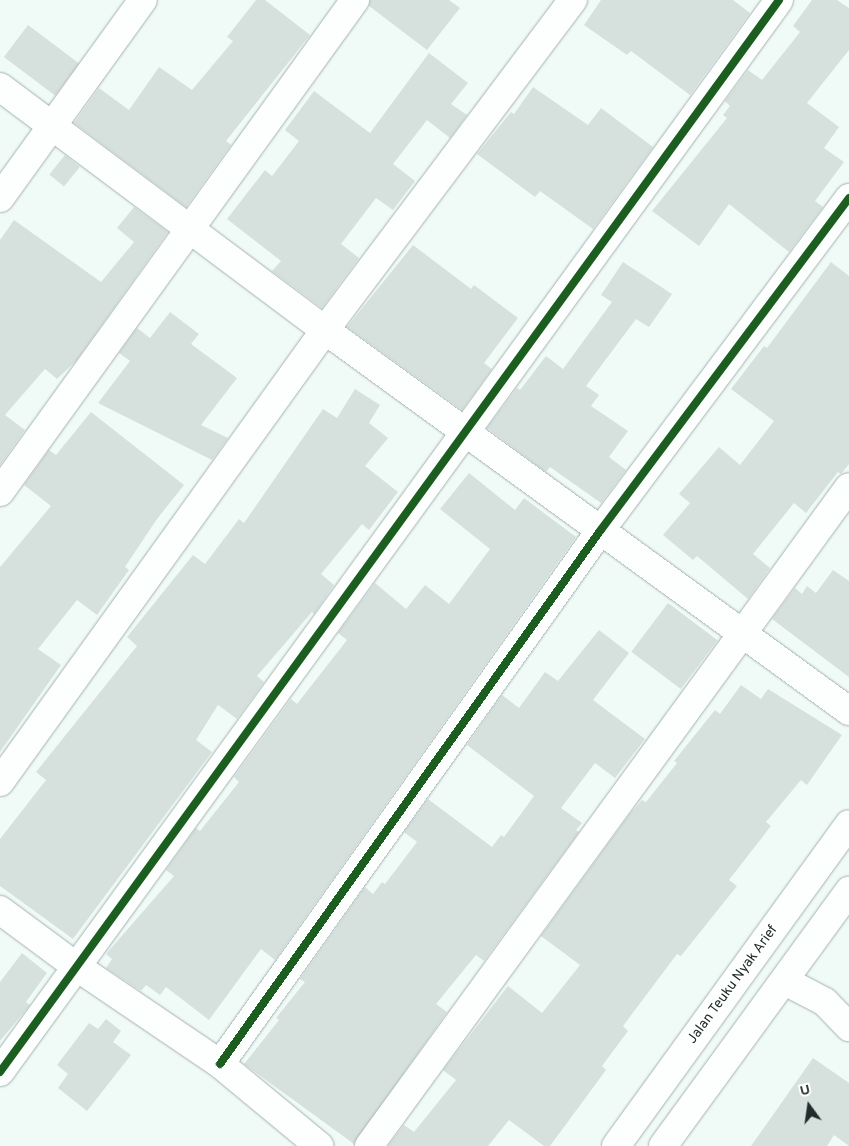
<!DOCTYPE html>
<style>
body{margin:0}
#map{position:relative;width:849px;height:1146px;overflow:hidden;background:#f0fbf8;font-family:Overpass,sans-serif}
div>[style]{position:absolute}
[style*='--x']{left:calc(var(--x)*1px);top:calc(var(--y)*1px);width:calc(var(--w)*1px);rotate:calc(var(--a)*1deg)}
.building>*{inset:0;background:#d6e1de;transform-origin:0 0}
.roads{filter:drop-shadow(0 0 1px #a6b1af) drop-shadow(0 0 1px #a6b1af)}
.minor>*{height:28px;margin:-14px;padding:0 14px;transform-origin:14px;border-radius:14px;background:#fdfefe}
.highway>*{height:28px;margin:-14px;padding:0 14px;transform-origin:14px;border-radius:14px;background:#fdfefe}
.cycleway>*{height:8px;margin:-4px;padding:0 4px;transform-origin:4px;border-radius:4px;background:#1b5e20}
span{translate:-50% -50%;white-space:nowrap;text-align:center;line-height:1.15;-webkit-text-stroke:4px #fff;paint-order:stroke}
.street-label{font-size:14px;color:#212d2b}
.north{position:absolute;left:784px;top:1081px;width:50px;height:50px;-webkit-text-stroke:4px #fff;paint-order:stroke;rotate:346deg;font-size:14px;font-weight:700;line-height:20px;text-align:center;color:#212d2b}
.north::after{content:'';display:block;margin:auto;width:18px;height:22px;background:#212d2b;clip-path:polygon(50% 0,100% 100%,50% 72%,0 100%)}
</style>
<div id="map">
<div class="building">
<i style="clip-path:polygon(256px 0,265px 0,310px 35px,226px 141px,231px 145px,186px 207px,74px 123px,99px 88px,129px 110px,159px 67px,192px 90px,233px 41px,227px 37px)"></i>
<i style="clip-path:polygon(370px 0,449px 0,460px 8px,427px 50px,369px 6px)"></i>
<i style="clip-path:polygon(601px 0,733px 0,750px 13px,690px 95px,631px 51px,627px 55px,584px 25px)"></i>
<i style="clip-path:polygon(812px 0,837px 0,849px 8px,849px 50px,807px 103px,839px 127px,824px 148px,844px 162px,815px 201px,823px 207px,789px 252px,729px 204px,699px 246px,652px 211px,727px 118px,723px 115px,730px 106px,725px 101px,748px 70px,762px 80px,800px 32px,793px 26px)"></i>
<i style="left:28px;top:25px;width:64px;height:40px;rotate:37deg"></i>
<i style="clip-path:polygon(429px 53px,468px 83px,451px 104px,467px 115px,450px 138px,427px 120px,393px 164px,415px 181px,393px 210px,376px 198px,341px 244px,359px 258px,322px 308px,272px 271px,281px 261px,227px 219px,265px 170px,272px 176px,299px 141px,285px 130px,314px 91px,370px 133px)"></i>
<i style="clip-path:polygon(533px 87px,588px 125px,601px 108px,653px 147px,593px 229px,540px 191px,535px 197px,477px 154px,511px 112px,514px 114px)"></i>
<i style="left:65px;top:155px;width:19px;height:25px;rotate:39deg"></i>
<i style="clip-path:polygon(134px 207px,168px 232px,76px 361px,57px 379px,45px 369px,5px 415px,25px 430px,0 465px,0 240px,14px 220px,101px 282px,134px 242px,117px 228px)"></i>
<i style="clip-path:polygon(413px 245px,471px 289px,474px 285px,518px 318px,484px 363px,492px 369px,462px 410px,347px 327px)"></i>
<i style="clip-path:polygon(623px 262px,672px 294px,649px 327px,636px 319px,586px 386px,599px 395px,591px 406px,628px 431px,609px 457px,626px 470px,601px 503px,550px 467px,546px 472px,487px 428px,517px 388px,520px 390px,546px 356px,563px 369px,612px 302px,601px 295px)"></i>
<i style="clip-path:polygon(831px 262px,849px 276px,849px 464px,841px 474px,838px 472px,806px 513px,794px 503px,753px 554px,770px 568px,748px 599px,697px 556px,693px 560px,663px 535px,690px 503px,679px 494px,719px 447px,740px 465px,774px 421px,731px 389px,764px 346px,767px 348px)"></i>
<i style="clip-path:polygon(170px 312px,199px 334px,191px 344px,237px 378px,201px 425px,228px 438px,212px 460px,98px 403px,130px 361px,119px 353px,137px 328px,150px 338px)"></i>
<i style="clip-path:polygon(355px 389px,380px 405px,369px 423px,388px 438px,365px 466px,398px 492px,369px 530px,362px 524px,321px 574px,334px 585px,314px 614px,312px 612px,257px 676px,264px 682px,237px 719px,218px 705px,196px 740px,212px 752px,73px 939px,0 886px,0 839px,46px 780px,36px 772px,137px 646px,127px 637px,193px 555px,205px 564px,239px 519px,244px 523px,323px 409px,337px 418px)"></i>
<i style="clip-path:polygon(91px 412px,184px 485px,157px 519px,125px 567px,129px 570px,97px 615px,77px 600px,38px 649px,61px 665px,0 752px,0 567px,51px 506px,24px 485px,49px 450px,56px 455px)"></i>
<i style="clip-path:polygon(469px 473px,515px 510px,524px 498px,576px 537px,275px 960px,261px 949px,209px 1020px,166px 987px,160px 995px,146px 985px,141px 991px,106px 968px,112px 959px,106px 954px,174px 876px,166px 870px,196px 828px,200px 831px,239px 782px,234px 777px,291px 699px,297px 704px,347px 640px,338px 633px,375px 583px,406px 609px,425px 585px,449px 604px,490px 549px,440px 509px)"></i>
<i style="clip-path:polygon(833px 570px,849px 581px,849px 677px,772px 619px,795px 588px,802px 594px,807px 586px,816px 593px)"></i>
<i style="left:668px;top:603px;width:62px;height:61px;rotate:37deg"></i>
<i style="clip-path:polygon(599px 630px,629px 653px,593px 700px,645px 739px,615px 778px,595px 763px,561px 808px,582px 823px,576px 830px,579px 832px,484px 961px,476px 955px,436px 1004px,447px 1012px,354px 1144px,244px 1064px,279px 1020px,276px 1018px,305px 982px,300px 979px,365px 887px,373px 894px,382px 882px,385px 884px,417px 842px,404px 832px,428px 799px,492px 847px,501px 835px,504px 837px,534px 796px,467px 745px,502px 695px,519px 708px,545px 672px,558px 681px)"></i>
<i style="clip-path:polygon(741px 685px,761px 699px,768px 689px,842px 735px,807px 785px,801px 780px,766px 822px,771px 826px,729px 880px,737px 886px,681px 956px,677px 954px,623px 1026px,628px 1031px,602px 1066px,606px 1070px,550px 1146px,544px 1146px,509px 1120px,488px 1146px,388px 1146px,404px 1125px,414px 1132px,456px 1080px,443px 1070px,508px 986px,542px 1013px,580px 965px,541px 936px,629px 815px,642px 800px,646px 802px,677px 763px,674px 761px,715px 710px,720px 714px)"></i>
<i style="clip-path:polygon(22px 953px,47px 973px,26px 1002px,30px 1005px,0 1041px,0 982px)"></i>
<i style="clip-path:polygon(106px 1019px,121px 1031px,113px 1042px,131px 1055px,87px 1111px,58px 1088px,68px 1074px,57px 1065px,89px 1023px,98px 1029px)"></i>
<i style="clip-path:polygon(813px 1058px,849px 1083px,849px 1146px,834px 1135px,827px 1146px,751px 1146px)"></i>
</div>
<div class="roads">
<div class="minor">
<i style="--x:0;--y:87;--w:406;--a:36.8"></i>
<i style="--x:325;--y:330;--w:648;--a:36.02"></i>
<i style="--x:0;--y:198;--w:244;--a:-54.2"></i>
<i style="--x:0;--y:492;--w:607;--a:-54.19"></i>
<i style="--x:0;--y:782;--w:557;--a:-54.28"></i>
<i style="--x:325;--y:330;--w:413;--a:-53.1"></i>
<i style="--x:0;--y:910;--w:96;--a:36.5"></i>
<i style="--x:77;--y:967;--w:173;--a:34.1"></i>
<i style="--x:220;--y:1064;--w:129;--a:39.6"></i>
<i style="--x:785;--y:981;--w:45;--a:27.7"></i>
<i style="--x:825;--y:1002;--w:35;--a:46"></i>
<i style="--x:220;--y:1064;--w:655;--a:-54.51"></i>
<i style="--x:600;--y:531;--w:416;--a:-53.2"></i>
<i style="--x:0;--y:1072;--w:1325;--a:-53.99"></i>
<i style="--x:369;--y:1146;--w:815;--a:-53.93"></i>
</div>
<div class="highway">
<i style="--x:616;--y:1146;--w:397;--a:-54.1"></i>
<i style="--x:663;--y:1146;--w:316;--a:-53.9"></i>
</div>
</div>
<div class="cycleway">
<i style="--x:220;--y:1064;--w:655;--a:-54.51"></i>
<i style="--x:600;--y:531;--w:416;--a:-53.2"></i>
<i style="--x:0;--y:1072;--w:1325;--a:-53.99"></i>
</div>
<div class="street-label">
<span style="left:733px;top:985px;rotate:-54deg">Jalan Teuku Nyak Arief</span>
</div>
<div class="north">U</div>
</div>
